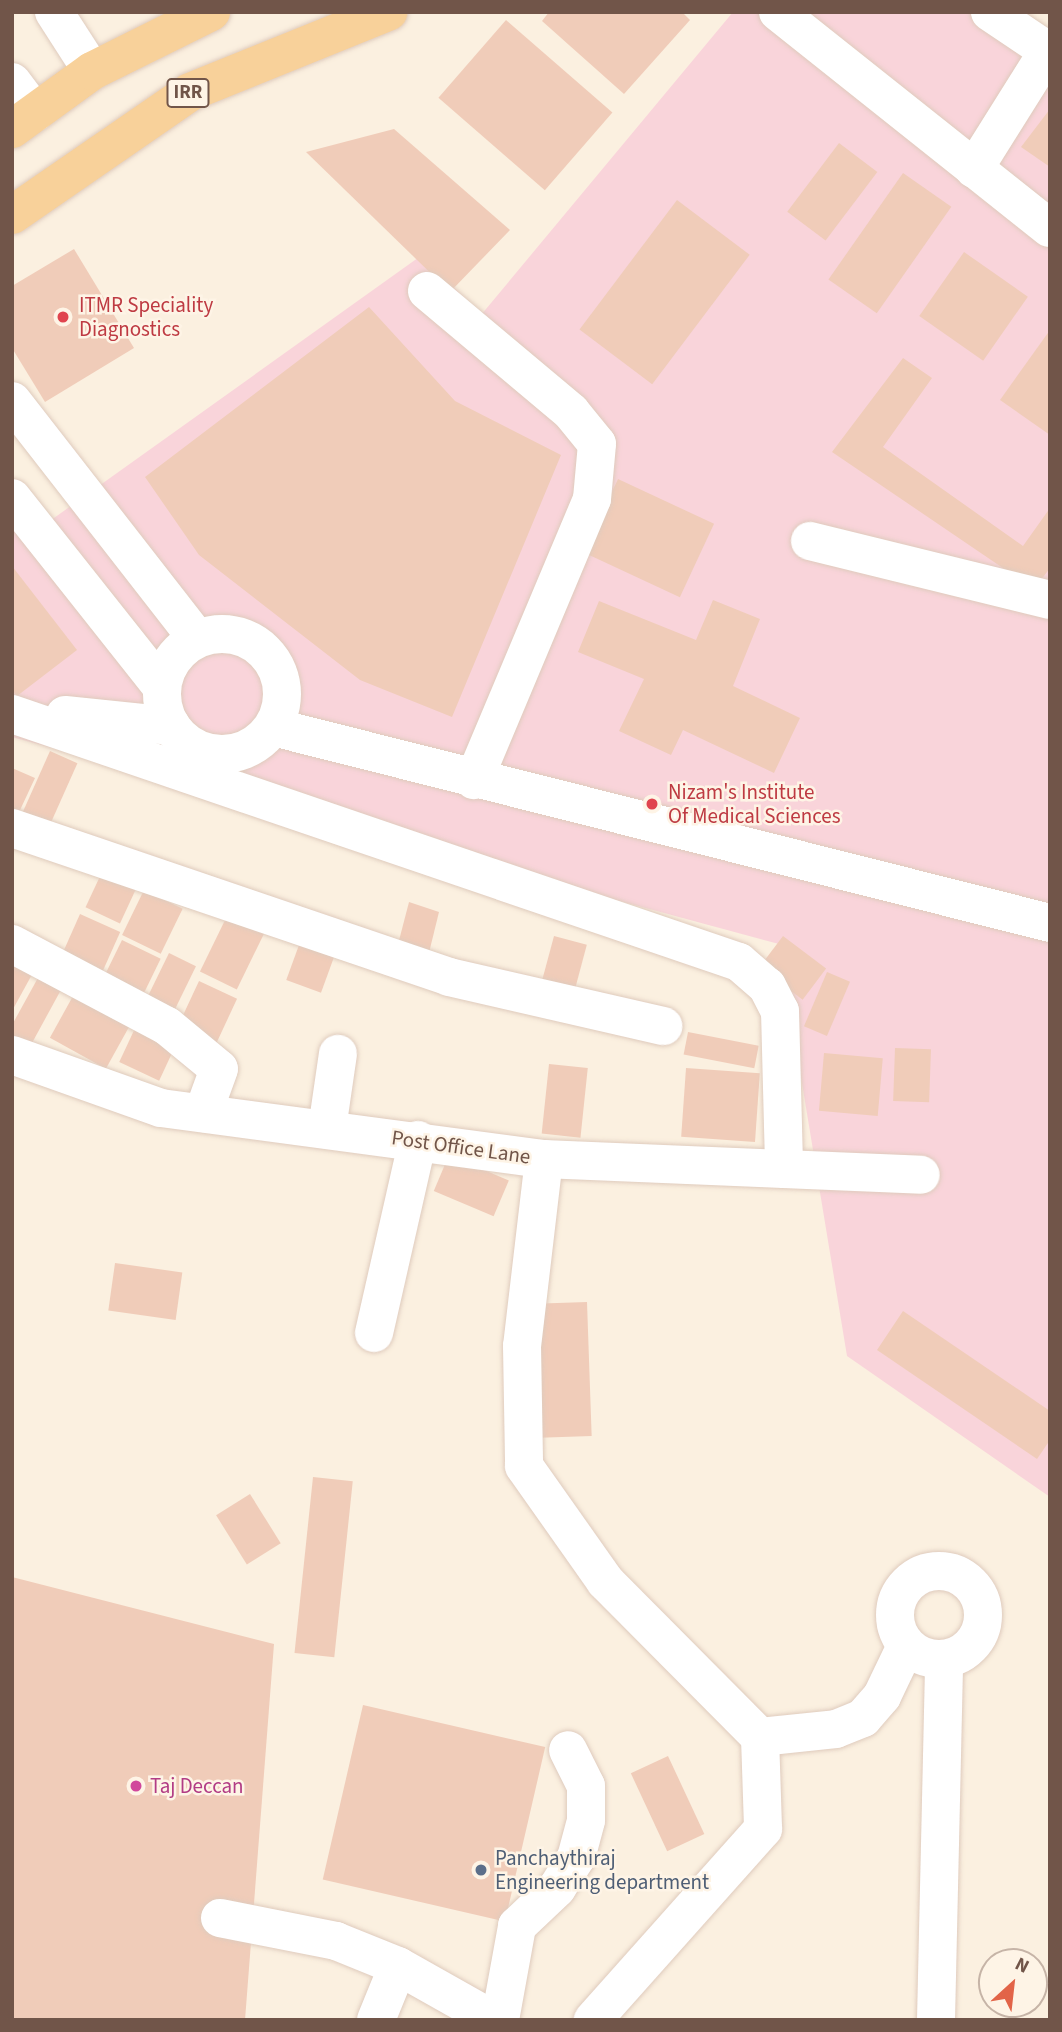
<!DOCTYPE html>
<style>
body{margin:0}
#map{position:relative;width:1062px;height:2032px;overflow:hidden;background:#fbf0e0;font-family:"Source Sans 3",sans-serif}
div>[style]{position:absolute}
[style*='--x']{left:calc(var(--x)*1px);top:calc(var(--y)*1px);width:calc(var(--w)*1px);rotate:calc(var(--a)*1deg)}
.medical>*{inset:0;background:#f9d4da}
.building>*{inset:0;background:#f0ccb9;transform-origin:0 0}
.roads{filter:drop-shadow(0 0 2px #dfcbbd) drop-shadow(0 0 2px #dfcbbd)}
.minor>*{height:38px;margin:-19px;padding:0 19px;transform-origin:19px;border-radius:19px;background:#fff}
.minor>.ring{margin:-19px;padding:0;box-sizing:content-box;background:none;border:38px solid #fff;border-radius:50%}
.major>*{height:38px;margin:-19px;padding:0 19px;transform-origin:19px;border-radius:19px;background:#f8d19a}
.dots>*{width:19px;height:19px;translate:-50% -50%;box-sizing:border-box;border:4px solid #fef4e6;border-radius:50%}
span{translate:-50% -50%;white-space:nowrap;text-align:center;line-height:1.15;-webkit-text-stroke:5px #fef4e6;paint-order:stroke}
.shield-label span{padding:2px 5px;background:#fef4e6;border:2px solid;border-radius:5px;-webkit-text-stroke-width:0}
.shield-label{font-size:19px;color:#715549;font-weight:700}
.health-label{font-size:21px;color:#be3a42}
.left{translate:0 -50%;text-align:left}
.street-label{font-size:21px;color:#715549}
.hotel-label{font-size:21px;color:#b23c85}
.service-label{font-size:21px;color:#4e5e75}
.frame{position:absolute;inset:0;border:14px solid #715549;pointer-events:none}
.north{position:absolute;left:978px;top:1948px;width:70px;height:70px;box-sizing:border-box;background:#fef4e6;border:2px solid #c6b4a7;border-radius:50%;rotate:27deg;font-size:19px;font-weight:700;line-height:28px;text-align:center;color:#715549}
.north::after{content:'';display:block;margin:auto;width:24px;height:32px;background:#e26448;clip-path:polygon(50% 0,100% 100%,50% 72%,0 100%)}
</style>
<div id="map">
<div class="medical">
<i style="clip-path:polygon(733px 12px,984px 12px,1050px 31px,1050px 1497px,847px 1356px,779px 944px,12px 737px,12px 485px,47px 523px,422px 255px,481px 315px)"></i>
</div>
<div class="building">
<i style="clip-path:polygon(549px 12px,682px 12px,690px 20px,624px 94px,542px 21px)"></i>
<i style="left:506px;top:20px;width:141px;height:103px;rotate:41deg"></i>
<i style="clip-path:polygon(1050px 109px,1050px 167px,1021px 147px)"></i>
<i style="clip-path:polygon(394px 129px,510px 230px,450px 292px,306px 152px)"></i>
<i style="left:839px;top:143px;width:48px;height:86px;rotate:37deg"></i>
<i style="left:903px;top:173px;width:59px;height:130px;rotate:35deg"></i>
<i style="left:677px;top:200px;width:91px;height:162px;rotate:37deg"></i>
<i style="clip-path:polygon(74px 249px,134px 348px,45px 402px,12px 348px,12px 286px)"></i>
<i style="left:964px;top:252px;width:78px;height:78px;rotate:35deg"></i>
<i style="clip-path:polygon(369px 307px,455px 401px,561px 455px,452px 717px,360px 680px,199px 555px,145px 477px)"></i>
<i style="clip-path:polygon(1050px 330px,1050px 435px,1000px 400px)"></i>
<i style="clip-path:polygon(903px 358px,932px 378px,883px 447px,1023px 546px,1050px 508px,1050px 568px,1034px 589px,832px 452px)"></i>
<i style="left:618px;top:479px;width:106px;height:81px;rotate:25deg"></i>
<i style="clip-path:polygon(12px 566px,77px 650px,17px 696px,12px 690px)"></i>
<i style="clip-path:polygon(713px 600px,760px 619px,733px 686px,800px 718px,774px 773px,683px 730px,671px 755px,619px 731px,644px 679px,578px 652px,599px 601px,696px 640px)"></i>
<i style="left:50px;top:751px;width:30px;height:77px;rotate:24deg"></i>
<i style="clip-path:polygon(12px 768px,35px 778px,14px 823px,12px 822px)"></i>
<i style="left:102px;top:872px;width:38px;height:39px;rotate:25deg"></i>
<i style="left:144px;top:890px;width:43px;height:50px;rotate:26deg"></i>
<i style="clip-path:polygon(409px 902px,439px 912px,426px 965px,396px 952px)"></i>
<i style="left:80px;top:914px;width:44px;height:50px;rotate:24deg"></i>
<i style="left:228px;top:914px;width:41px;height:64px;rotate:26deg"></i>
<i style="left:303px;top:934px;width:37px;height:49px;rotate:20deg"></i>
<i style="left:554px;top:936px;width:34px;height:56px;rotate:15deg"></i>
<i style="left:783px;top:936px;width:54px;height:39px;rotate:37deg"></i>
<i style="left:122px;top:940px;width:43px;height:46px;rotate:26deg"></i>
<i style="left:169px;top:953px;width:30px;height:49px;rotate:26deg"></i>
<i style="clip-path:polygon(12px 965px,35px 969px,12px 1011px)"></i>
<i style="left:827px;top:972px;width:25px;height:59px;rotate:23deg"></i>
<i style="clip-path:polygon(39px 976px,62px 988px,26px 1054px,12px 1047px,12px 1025px)"></i>
<i style="left:199px;top:981px;width:42px;height:52px;rotate:25deg"></i>
<i style="left:78px;top:987px;width:64px;height:58px;rotate:29deg"></i>
<i style="left:137px;top:1024px;width:44px;height:42px;rotate:25deg"></i>
<i style="left:688px;top:1032px;width:72px;height:23px;rotate:11deg"></i>
<i style="left:895px;top:1048px;width:36px;height:53px;rotate:2deg"></i>
<i style="left:824px;top:1053px;width:59px;height:58px;rotate:5deg"></i>
<i style="left:549px;top:1064px;width:39px;height:70px;rotate:6deg"></i>
<i style="left:686px;top:1068px;width:74px;height:69px;rotate:4deg"></i>
<i style="left:449px;top:1155px;width:65px;height:39px;rotate:23deg"></i>
<i style="left:115px;top:1263px;width:68px;height:48px;rotate:8deg"></i>
<i style="left:587px;top:1302px;width:134px;height:52px;rotate:88deg"></i>
<i style="clip-path:polygon(903px 1311px,1050px 1411px,1050px 1440px,1037px 1459px,877px 1350px)"></i>
<i style="left:313px;top:1477px;width:40px;height:177px;rotate:6deg"></i>
<i style="left:250px;top:1494px;width:58px;height:40px;rotate:58deg"></i>
<i style="clip-path:polygon(12px 1577px,274px 1644px,245px 2020px,12px 2020px)"></i>
<i style="left:363px;top:1705px;width:187px;height:179px;rotate:13deg"></i>
<i style="left:668px;top:1756px;width:86px;height:41px;rotate:65deg"></i>
</div>
<div class="roads">
<div class="minor">
<i style="--x:54;--y:12;--w:70;--a:57.2"></i>
<i style="--x:778;--y:12;--w:347;--a:38.5"></i>
<i style="--x:12;--y:82;--w:38;--a:53"></i>
<i style="--x:974;--y:169;--w:139;--a:-57.9"></i>
<i style="--x:1048;--y:51;--w:70;--a:-146.1"></i>
<i style="--x:427;--y:291;--w:188;--a:40"></i>
<i style="--x:571;--y:412;--w:41;--a:50.9"></i>
<i style="--x:597;--y:444;--w:55;--a:95.2"></i>
<i style="--x:592;--y:499;--w:305;--a:112.8"></i>
<i style="--x:12;--y:401;--w:301;--a:52.1"></i>
<i style="--x:12;--y:498;--w:241;--a:51.6"></i>
<i style="--x:810;--y:541;--w:247;--a:13.8"></i>
<i class="ring" style="left:162px;top:634px;width:82px;height:82px"></i>
<i style="--x:12;--y:714;--w:768;--a:18.84"></i>
<i style="--x:739;--y:962;--w:37;--a:41"></i>
<i style="--x:767;--y:986;--w:28;--a:63"></i>
<i style="--x:780;--y:1011;--w:158;--a:88.5"></i>
<i style="--x:65;--y:715;--w:107;--a:5.9"></i>
<i style="--x:273;--y:727;--w:801;--a:14.16"></i>
<i style="--x:12;--y:828;--w:462;--a:18.8"></i>
<i style="--x:449;--y:977;--w:220;--a:12.9"></i>
<i style="--x:12;--y:944;--w:175;--a:27.9"></i>
<i style="--x:167;--y:1026;--w:67;--a:39.6"></i>
<i style="--x:219;--y:1069;--w:47;--a:110"></i>
<i style="--x:12;--y:1055;--w:158;--a:19.6"></i>
<i style="--x:161;--y:1108;--w:386;--a:7.6"></i>
<i style="--x:544;--y:1159;--w:377;--a:2.4"></i>
<i style="--x:327;--y:1129;--w:76;--a:-81.7"></i>
<i style="--x:544;--y:1159;--w:188;--a:96.7"></i>
<i style="--x:522;--y:1346;--w:120;--a:89"></i>
<i style="--x:524;--y:1466;--w:141;--a:54.8"></i>
<i style="--x:605;--y:1581;--w:220;--a:45.2"></i>
<i style="--x:760;--y:1737;--w:92;--a:88.1"></i>
<i style="--x:763;--y:1829;--w:256;--a:131.7"></i>
<i style="--x:374;--y:1333;--w:198;--a:-77.2"></i>
<i class="ring" style="left:895px;top:1571px;width:50px;height:50px"></i>
<i style="--x:760;--y:1737;--w:76;--a:-6"></i>
<i style="--x:836;--y:1729;--w:29;--a:-22"></i>
<i style="--x:863;--y:1718;--w:29;--a:-49"></i>
<i style="--x:882;--y:1696;--w:55;--a:-64.4"></i>
<i style="--x:220;--y:1918;--w:118;--a:11.2"></i>
<i style="--x:336;--y:1941;--w:67;--a:22"></i>
<i style="--x:398;--y:1966;--w:110;--a:29.4"></i>
<i style="--x:376;--y:2020;--w:58;--a:-67.8"></i>
<i style="--x:500;--y:2020;--w:96;--a:-79.7"></i>
<i style="--x:517;--y:1926;--w:55;--a:-43.5"></i>
<i style="--x:557;--y:1888;--w:36;--a:-58"></i>
<i style="--x:576;--y:1858;--w:39;--a:-75"></i>
<i style="--x:586;--y:1820;--w:34;--a:-90"></i>
<i style="--x:586;--y:1786;--w:40;--a:-116.6"></i>
<i style="--x:936;--y:2020;--w:360;--a:-88.7"></i>
</div>
<div class="major">
<i style="--x:12;--y:129;--w:99;--a:-35.9"></i>
<i style="--x:92;--y:71;--w:133;--a:-26.4"></i>
<i style="--x:12;--y:215;--w:216;--a:-34.6"></i>
<i style="--x:190;--y:92;--w:214;--a:-22"></i>
</div>
</div>
<div class="dots">
<i style="left:63px;top:317px;background:#e0444e"></i>
<i style="left:652px;top:804px;background:#e0444e"></i>
<i style="left:136px;top:1786px;background:#d1479c"></i>
<i style="left:481px;top:1870px;background:#5c6f8a"></i>
</div>
<div class="shield-label">
<span style="left:188px;top:93px">IRR</span>
</div>
<div class="health-label">
<span class="left" style="left:79px;top:317px">ITMR Speciality<br>Diagnostics</span>
<span class="left" style="left:668px;top:804px">Nizam's Institute<br>Of Medical Sciences</span>
</div>
<div class="street-label">
<span style="left:461px;top:1147px;rotate:8deg">Post Office Lane</span>
</div>
<div class="hotel-label">
<span class="left" style="left:150px;top:1786px">Taj Deccan</span>
</div>
<div class="service-label">
<span class="left" style="left:495px;top:1870px">Panchaythiraj<br>Engineering department</span>
</div>
<div class="frame"></div>
<div class="north">N</div>
</div>
